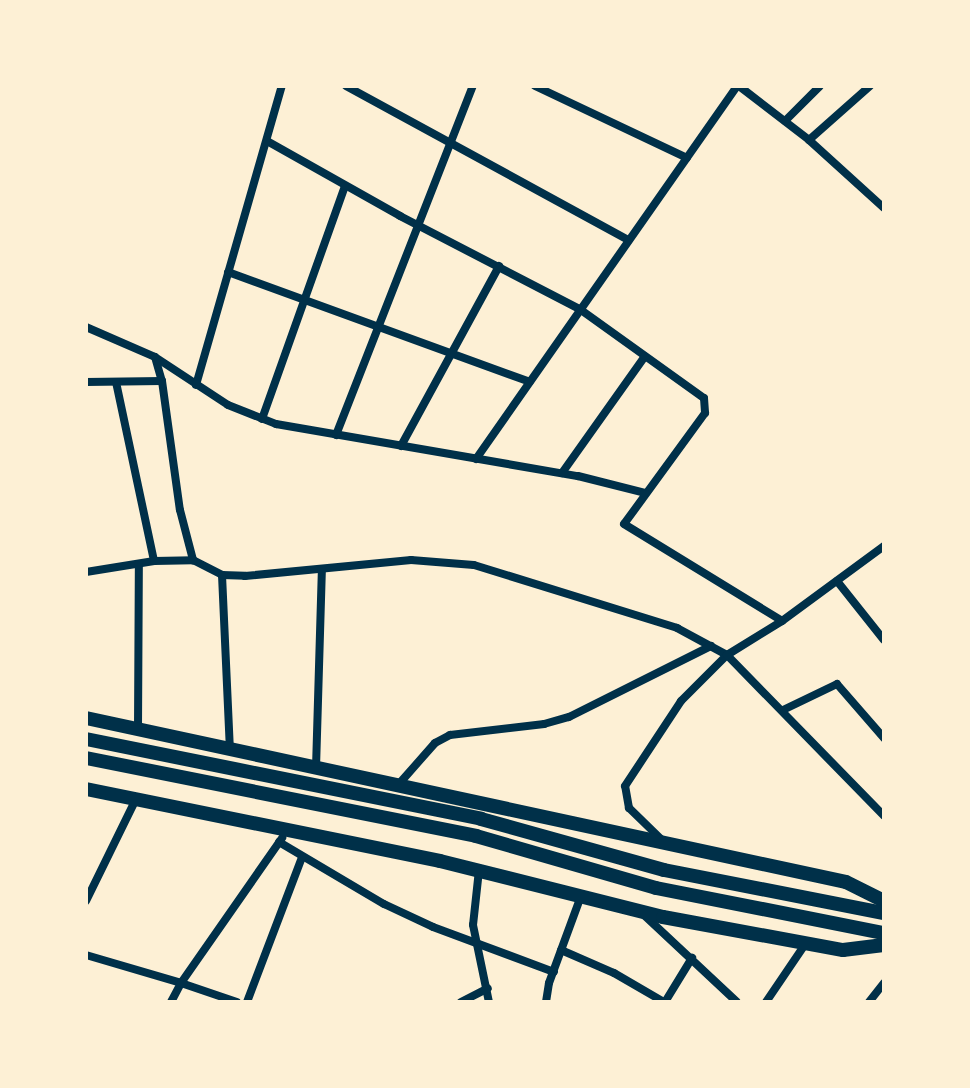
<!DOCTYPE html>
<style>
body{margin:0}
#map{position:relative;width:970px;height:1088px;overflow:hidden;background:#fdf0d5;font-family:Poppins,sans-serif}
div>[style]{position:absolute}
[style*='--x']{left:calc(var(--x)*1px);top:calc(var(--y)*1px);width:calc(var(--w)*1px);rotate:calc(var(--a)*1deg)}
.minor>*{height:8px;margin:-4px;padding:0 4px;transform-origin:4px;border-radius:4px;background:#003049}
.trunk>*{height:14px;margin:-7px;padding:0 7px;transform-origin:7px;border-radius:7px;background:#003049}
span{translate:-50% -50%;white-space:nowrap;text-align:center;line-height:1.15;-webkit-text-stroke:8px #fdf0d5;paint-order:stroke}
.frame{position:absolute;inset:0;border:88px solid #fdf0d5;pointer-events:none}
</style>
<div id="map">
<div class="minor">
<i style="--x:346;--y:86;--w:322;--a:28.6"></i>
<i style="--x:535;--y:86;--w:168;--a:25.3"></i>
<i style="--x:739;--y:86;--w:88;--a:37.6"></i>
<i style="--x:809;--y:140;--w:101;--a:42.2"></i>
<i style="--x:785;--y:121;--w:49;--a:-45"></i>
<i style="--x:809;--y:140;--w:81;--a:-41.5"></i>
<i style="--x:267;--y:141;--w:153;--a:29.4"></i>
<i style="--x:400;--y:216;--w:204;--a:27.4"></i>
<i style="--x:581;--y:310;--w:151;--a:35.6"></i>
<i style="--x:704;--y:398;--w:15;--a:86"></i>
<i style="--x:705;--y:413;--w:137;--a:126.1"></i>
<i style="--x:624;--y:524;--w:185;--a:31.5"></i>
<i style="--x:228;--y:272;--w:321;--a:20"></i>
<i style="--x:86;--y:327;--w:75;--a:23.5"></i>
<i style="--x:155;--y:357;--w:87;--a:33.3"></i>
<i style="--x:228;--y:405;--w:52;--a:21.6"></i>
<i style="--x:276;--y:424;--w:306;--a:9.8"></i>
<i style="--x:578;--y:476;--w:69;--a:14.2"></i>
<i style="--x:155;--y:357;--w:25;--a:74"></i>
<i style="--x:162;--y:381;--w:130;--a:82.1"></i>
<i style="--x:180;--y:510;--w:52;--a:75.4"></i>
<i style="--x:193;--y:560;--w:33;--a:27"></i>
<i style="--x:222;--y:575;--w:23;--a:2"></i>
<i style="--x:245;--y:576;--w:167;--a:-5.5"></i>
<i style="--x:411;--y:560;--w:63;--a:4.5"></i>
<i style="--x:474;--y:565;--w:213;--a:17.2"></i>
<i style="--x:677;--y:628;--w:57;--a:28.4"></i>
<i style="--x:727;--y:655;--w:225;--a:45.7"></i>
<i style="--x:86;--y:382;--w:76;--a:-0.8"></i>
<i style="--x:116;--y:382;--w:183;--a:78"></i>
<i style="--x:196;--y:385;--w:311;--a:-74"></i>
<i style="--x:262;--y:419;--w:247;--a:-70.4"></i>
<i style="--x:336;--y:435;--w:375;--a:-68.6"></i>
<i style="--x:401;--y:446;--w:205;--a:-61.4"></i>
<i style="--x:476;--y:459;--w:455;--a:-55"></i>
<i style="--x:562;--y:473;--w:143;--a:-54.6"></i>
<i style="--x:86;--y:572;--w:69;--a:-9.2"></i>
<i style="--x:154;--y:561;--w:39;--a:-1"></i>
<i style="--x:222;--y:575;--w:174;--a:87.4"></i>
<i style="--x:837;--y:581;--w:75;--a:51.5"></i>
<i style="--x:783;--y:710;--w:60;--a:-25.7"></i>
<i style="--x:837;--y:684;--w:72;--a:49"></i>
<i style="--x:138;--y:729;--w:165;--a:-89.7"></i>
<i style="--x:316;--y:768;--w:199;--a:-88.3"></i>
<i style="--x:398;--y:785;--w:56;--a:-48.6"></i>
<i style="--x:435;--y:743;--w:17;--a:-28"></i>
<i style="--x:450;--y:735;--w:95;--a:-6.7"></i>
<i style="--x:544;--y:724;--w:26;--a:-16"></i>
<i style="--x:569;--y:717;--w:159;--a:-26.6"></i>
<i style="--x:662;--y:840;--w:46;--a:-135.9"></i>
<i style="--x:629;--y:808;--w:22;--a:-100"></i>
<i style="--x:625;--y:786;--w:102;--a:-56.6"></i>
<i style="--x:681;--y:701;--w:65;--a:-45"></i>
<i style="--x:727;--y:655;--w:65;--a:-31.7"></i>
<i style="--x:782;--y:621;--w:127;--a:-36.3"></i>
<i style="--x:279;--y:842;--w:122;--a:30.6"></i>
<i style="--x:384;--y:904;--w:54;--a:25.1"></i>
<i style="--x:433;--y:927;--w:129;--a:20.4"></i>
<i style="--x:479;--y:870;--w:55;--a:96.2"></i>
<i style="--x:473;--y:925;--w:79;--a:78.3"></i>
<i style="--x:86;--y:901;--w:114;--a:-63.9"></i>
<i style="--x:644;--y:915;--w:127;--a:43.1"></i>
<i style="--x:561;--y:950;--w:58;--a:23.5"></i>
<i style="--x:614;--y:973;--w:58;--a:30.1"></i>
<i style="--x:86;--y:955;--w:99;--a:16.4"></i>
<i style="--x:181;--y:983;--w:177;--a:-55.1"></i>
<i style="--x:171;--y:1002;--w:21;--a:-62"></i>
<i style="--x:181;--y:983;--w:59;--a:18.7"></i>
<i style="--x:247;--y:1002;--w:155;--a:-69.2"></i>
<i style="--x:461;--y:1002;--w:30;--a:-27"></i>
<i style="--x:546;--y:1002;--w:19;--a:-81"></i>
<i style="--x:549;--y:983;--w:93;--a:-69.8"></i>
<i style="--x:665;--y:1002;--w:52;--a:-58.5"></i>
<i style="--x:766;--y:1002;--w:71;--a:-55.9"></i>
<i style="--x:869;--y:1002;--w:24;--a:-52"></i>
</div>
<div class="trunk">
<i style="--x:86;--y:718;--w:777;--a:12.18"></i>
<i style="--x:846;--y:882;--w:42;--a:26.6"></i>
<i style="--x:86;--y:739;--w:403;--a:11.4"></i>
<i style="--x:481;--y:819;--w:190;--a:15.6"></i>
<i style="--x:664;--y:870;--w:224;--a:11.1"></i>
<i style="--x:86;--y:758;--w:398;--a:11.3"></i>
<i style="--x:476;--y:836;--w:187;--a:16.1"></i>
<i style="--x:656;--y:888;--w:232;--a:11.2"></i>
<i style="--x:86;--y:789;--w:361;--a:11.5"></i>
<i style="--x:440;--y:861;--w:230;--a:14.1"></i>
<i style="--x:663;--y:917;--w:183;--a:10.4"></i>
<i style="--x:843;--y:950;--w:41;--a:-7"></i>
</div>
<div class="frame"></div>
</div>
